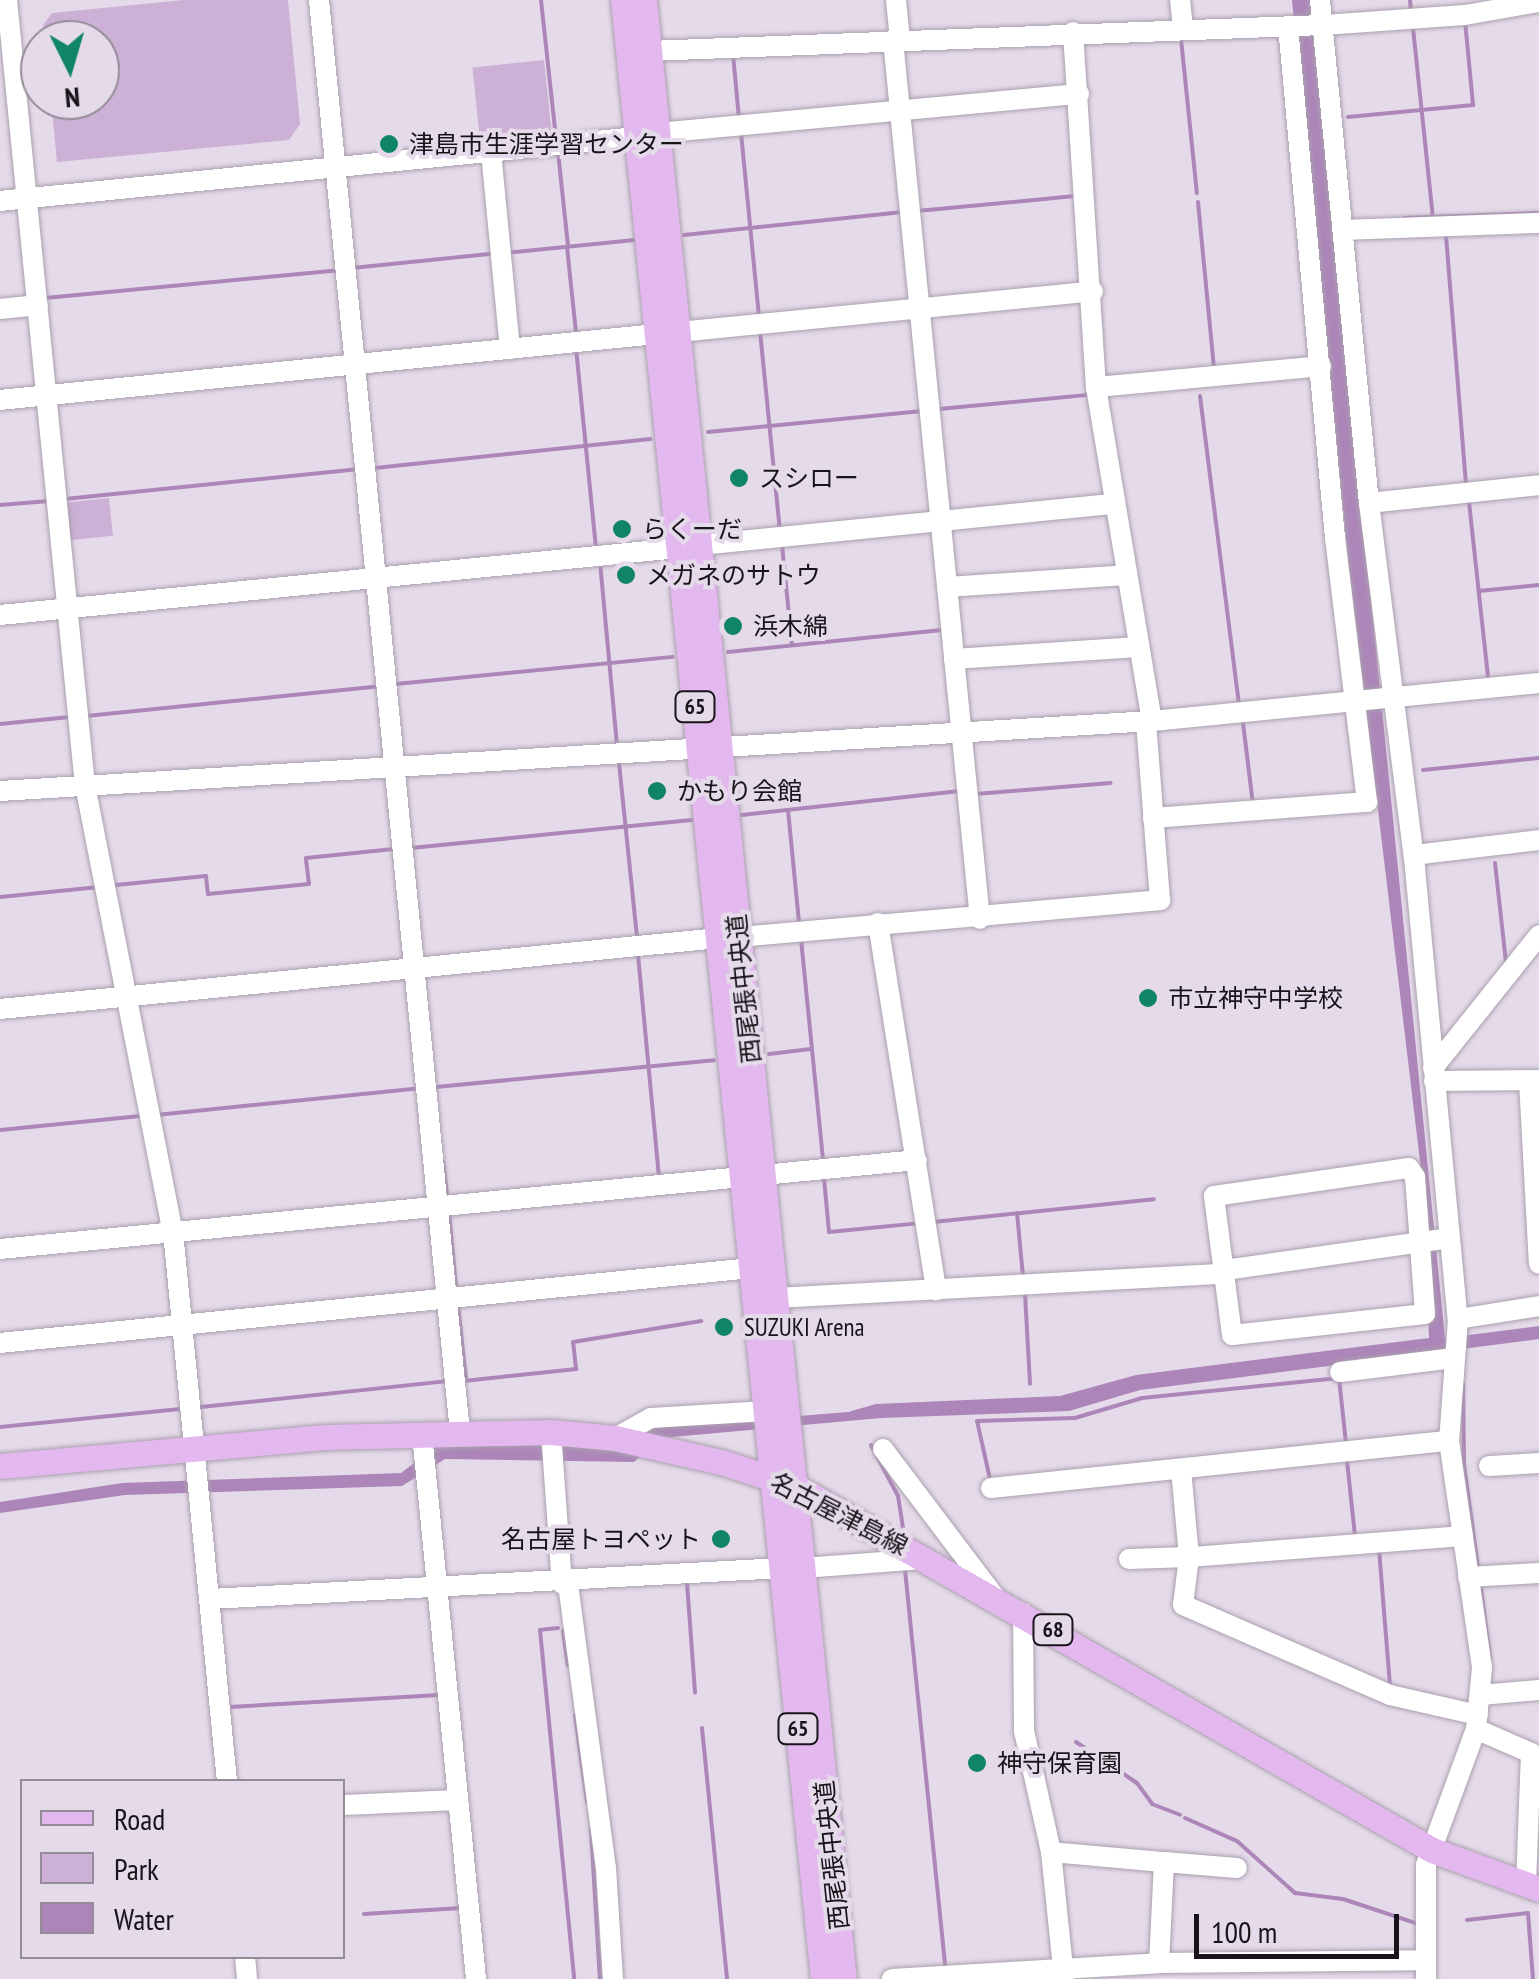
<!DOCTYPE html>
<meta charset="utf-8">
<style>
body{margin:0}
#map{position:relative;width:1539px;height:1979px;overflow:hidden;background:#e5dae9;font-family:"PT Sans Narrow","Noto Sans JP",sans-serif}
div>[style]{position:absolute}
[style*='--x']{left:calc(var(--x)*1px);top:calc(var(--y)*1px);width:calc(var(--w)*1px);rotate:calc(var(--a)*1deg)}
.green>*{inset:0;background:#ccb0d5;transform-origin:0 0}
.water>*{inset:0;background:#ad86b9}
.stream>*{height:4px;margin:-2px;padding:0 2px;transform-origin:2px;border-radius:2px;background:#ad86b9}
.roads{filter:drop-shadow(0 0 2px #aaa0ae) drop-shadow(0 0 2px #aaa0ae)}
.minor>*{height:20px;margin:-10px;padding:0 10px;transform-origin:10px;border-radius:10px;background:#fff}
.major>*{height:25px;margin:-12.5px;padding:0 12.5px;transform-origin:12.5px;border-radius:12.5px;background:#e2b8ee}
.dots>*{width:28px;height:28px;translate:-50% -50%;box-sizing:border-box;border:5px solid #e5dae9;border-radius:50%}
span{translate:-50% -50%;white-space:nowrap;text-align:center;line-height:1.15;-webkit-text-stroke:8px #e5dae9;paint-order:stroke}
.shield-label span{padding:2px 8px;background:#e5dae9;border:2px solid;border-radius:8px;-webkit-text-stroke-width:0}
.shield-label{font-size:22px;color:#181419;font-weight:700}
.poi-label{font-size:25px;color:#181419}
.left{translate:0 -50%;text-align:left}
.right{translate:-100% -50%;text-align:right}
.street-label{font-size:25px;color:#181419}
.legend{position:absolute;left:20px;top:1779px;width:325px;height:180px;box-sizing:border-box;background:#e5dae9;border:2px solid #938b96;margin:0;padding:12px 18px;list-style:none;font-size:30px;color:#181419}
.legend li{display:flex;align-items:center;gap:20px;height:50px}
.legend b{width:50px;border:2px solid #938b96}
.north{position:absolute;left:20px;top:20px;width:100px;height:100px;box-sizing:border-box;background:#e5dae9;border:2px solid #938b96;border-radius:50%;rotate:175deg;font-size:28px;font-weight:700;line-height:40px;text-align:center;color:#181419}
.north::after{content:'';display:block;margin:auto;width:35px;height:45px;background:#0f8566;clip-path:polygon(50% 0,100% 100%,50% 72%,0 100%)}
.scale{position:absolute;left:1194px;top:1914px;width:205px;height:45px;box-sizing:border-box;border:5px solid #181419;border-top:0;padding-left:12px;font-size:30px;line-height:35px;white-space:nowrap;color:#181419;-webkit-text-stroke:8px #e5dae9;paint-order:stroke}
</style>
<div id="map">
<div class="green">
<i style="clip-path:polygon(184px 0,288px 0,300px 124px,289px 140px,57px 162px,51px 100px,100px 100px,100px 40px,44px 40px,43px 25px,52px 13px)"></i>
<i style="left:544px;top:60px;width:74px;height:72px;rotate:84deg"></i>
<i style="left:109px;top:498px;width:38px;height:43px;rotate:84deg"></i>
</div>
<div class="water">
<i style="clip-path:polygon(1292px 0,1311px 0,1445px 1338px,1539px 1326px,1539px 1339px,1140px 1390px,1069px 1411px,881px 1418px,661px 1438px,634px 1462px,445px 1459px,402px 1486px,125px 1495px,0 1513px,0 1502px,122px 1483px,401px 1473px,438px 1445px,848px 1412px,876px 1404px,1060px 1396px,1136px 1375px,1429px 1338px,1422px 1178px,1349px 567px)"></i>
</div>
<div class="stream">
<i style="--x:541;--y:0;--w:140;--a:83.8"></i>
<i style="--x:1410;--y:0;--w:12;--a:85"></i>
<i style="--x:1413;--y:28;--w:190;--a:84"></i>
<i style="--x:1181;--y:39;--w:155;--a:84.1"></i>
<i style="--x:733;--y:54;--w:65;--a:84.7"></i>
<i style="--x:1348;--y:117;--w:126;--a:-5.5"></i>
<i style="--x:1473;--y:105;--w:85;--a:-95.4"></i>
<i style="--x:741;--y:133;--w:186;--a:84.4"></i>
<i style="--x:558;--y:152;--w:95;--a:83.9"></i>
<i style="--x:1198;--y:202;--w:166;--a:84.5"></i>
<i style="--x:917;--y:211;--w:161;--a:-5.4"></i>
<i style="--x:1404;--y:218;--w:135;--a:-2.1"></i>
<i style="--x:684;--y:235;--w:220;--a:-6"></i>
<i style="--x:1446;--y:236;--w:250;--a:85.4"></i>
<i style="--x:567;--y:247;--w:85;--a:84"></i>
<i style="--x:506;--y:253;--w:129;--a:-5.8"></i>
<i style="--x:352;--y:268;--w:140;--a:-5.8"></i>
<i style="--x:45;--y:298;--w:295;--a:-5.4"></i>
<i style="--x:760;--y:331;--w:200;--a:84.3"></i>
<i style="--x:576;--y:348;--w:200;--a:84.3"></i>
<i style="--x:1200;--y:396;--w:312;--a:82.8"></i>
<i style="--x:939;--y:409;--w:150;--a:-5.4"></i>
<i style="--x:708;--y:432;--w:215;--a:-5.6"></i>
<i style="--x:375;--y:468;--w:277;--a:-6"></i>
<i style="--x:65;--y:499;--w:296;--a:-5.8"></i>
<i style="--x:1469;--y:502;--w:175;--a:83.8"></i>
<i style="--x:0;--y:505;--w:49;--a:-4.7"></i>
<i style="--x:782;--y:545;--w:100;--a:84.3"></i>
<i style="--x:600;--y:562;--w:184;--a:84.7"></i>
<i style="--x:1479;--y:591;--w:60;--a:-5.7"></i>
<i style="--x:728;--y:652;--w:215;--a:-5.9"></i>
<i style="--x:396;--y:684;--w:278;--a:-5.6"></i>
<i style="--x:86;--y:716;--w:295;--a:-5.8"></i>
<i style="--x:1243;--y:723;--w:82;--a:83"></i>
<i style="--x:0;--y:724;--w:70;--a:-5.7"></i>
<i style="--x:619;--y:763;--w:176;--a:84.1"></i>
<i style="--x:1423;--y:770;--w:117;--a:-5.9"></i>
<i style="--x:976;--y:794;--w:135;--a:-4.7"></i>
<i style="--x:788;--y:810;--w:114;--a:84.4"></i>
<i style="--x:742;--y:815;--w:219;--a:-6.3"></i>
<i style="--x:411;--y:848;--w:282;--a:-5.7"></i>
<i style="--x:1495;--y:863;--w:101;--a:83.7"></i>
<i style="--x:116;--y:885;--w:90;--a:-5.7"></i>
<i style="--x:206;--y:876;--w:18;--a:84"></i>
<i style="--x:208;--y:894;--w:101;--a:-5.7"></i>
<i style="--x:309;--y:884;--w:26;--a:-97"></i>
<i style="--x:306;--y:858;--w:88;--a:-5.8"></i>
<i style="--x:0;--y:897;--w:99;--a:-5.8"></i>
<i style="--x:801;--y:939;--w:223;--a:84.3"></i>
<i style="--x:638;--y:955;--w:225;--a:84.6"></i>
<i style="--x:769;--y:1054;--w:42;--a:-6.8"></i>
<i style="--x:436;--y:1087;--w:279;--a:-5.5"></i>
<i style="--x:156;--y:1115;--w:265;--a:-5.8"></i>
<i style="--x:0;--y:1130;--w:141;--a:-5.7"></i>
<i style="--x:443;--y:1162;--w:35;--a:83"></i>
<i style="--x:824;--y:1178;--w:54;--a:84.7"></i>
<i style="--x:829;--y:1232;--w:91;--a:-5.6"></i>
<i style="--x:449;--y:1213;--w:75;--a:84.7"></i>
<i style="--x:1017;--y:1213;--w:64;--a:84.6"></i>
<i style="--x:933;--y:1222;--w:222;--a:-5.9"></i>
<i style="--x:1025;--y:1294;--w:90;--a:86.8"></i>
<i style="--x:458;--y:1306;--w:74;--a:83.8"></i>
<i style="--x:464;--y:1381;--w:113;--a:-6.1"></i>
<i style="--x:576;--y:1369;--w:27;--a:-96"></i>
<i style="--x:573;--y:1342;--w:130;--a:-9.3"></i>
<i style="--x:1463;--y:1383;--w:81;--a:89.3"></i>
<i style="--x:1464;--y:1464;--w:104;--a:82.3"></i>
<i style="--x:201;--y:1407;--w:250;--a:-6"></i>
<i style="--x:0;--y:1427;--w:181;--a:-5.7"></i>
<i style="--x:871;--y:1445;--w:58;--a:62.1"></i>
<i style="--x:898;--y:1496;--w:31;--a:81"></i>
<i style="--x:1347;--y:1461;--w:75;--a:83.9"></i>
<i style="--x:990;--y:1479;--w:59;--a:-102.6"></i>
<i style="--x:977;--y:1421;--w:98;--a:-1.8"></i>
<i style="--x:1075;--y:1418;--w:70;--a:-16.6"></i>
<i style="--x:1142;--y:1398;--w:198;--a:-5.8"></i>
<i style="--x:1339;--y:1378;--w:65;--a:83.9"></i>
<i style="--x:1379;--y:1549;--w:136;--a:85.4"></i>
<i style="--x:905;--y:1570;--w:398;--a:84.2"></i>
<i style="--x:687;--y:1583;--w:110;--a:85.8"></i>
<i style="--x:1481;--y:1589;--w:70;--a:82.6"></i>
<i style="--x:558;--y:1628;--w:18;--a:174"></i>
<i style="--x:540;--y:1630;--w:351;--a:84.4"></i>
<i style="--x:563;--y:1631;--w:35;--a:82"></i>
<i style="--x:230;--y:1707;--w:210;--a:-3.3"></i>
<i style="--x:575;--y:1715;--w:88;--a:82.1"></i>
<i style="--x:702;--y:1728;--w:252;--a:84.3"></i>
<i style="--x:1076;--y:1742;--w:73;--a:33.9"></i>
<i style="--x:1137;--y:1783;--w:26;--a:54"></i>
<i style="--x:1152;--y:1804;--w:30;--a:21"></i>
<i style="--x:1185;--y:1818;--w:57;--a:23.9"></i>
<i style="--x:1237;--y:1841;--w:78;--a:41.9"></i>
<i style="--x:1295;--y:1893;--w:48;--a:7.1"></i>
<i style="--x:1343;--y:1899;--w:79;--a:18.4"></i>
<i style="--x:591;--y:1829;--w:150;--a:86.6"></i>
<i style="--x:364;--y:1914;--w:97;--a:-3.5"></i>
<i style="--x:1467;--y:1920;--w:61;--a:-6.5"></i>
<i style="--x:1528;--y:1913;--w:66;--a:85.7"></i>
</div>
<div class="roads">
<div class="minor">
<i style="--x:7;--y:0;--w:789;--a:84.33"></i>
<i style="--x:85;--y:785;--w:456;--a:78.9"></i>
<i style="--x:173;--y:1232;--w:553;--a:84.39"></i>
<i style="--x:319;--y:0;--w:1440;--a:84.38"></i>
<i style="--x:896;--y:0;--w:40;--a:84.3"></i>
<i style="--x:1180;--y:0;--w:29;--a:84"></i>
<i style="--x:1320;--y:0;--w:505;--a:84.44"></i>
<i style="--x:1369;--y:503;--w:368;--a:82.8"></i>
<i style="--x:1415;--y:868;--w:453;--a:84.6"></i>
<i style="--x:1458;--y:1319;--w:122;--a:94.2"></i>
<i style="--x:1449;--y:1441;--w:229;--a:81.7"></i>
<i style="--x:1482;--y:1668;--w:61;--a:95.6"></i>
<i style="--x:1476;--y:1729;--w:145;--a:110.2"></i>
<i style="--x:1426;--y:1865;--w:114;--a:90"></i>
<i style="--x:1073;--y:32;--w:356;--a:86.3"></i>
<i style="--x:1096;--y:387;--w:339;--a:80.5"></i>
<i style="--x:893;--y:40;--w:883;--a:84.35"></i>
<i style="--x:649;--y:51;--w:676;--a:-2.21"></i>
<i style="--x:1324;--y:25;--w:141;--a:-4.1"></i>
<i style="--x:1465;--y:15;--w:75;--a:-10"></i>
<i style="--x:657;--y:133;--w:424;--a:-5.3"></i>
<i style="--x:491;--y:152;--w:198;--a:84.5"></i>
<i style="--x:0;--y:201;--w:640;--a:-5.74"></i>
<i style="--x:1345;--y:230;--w:194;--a:-2.1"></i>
<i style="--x:0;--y:309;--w:38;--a:-6"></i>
<i style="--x:678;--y:332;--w:417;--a:-5.6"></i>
<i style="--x:1096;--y:387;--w:226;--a:-5.3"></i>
<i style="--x:0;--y:400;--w:660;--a:-5.74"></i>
<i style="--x:1369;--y:503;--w:171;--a:-6"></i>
<i style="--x:700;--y:545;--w:416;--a:-5.7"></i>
<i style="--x:947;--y:587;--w:179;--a:-3.8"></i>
<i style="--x:0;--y:615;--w:681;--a:-5.64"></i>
<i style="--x:954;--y:659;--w:185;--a:-3.7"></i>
<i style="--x:0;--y:791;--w:1154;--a:-3.48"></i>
<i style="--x:1152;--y:721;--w:389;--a:-5.6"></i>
<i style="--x:1153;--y:818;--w:215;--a:-4.3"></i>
<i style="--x:1367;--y:802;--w:266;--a:-96.9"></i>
<i style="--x:1335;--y:538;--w:514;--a:-95.24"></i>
<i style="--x:1414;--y:855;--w:126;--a:-6.8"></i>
<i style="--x:878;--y:923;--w:372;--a:81"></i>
<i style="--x:739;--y:937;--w:423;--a:-5"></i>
<i style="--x:1160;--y:900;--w:179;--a:-94.5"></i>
<i style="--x:0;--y:1009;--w:722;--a:-5.64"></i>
<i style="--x:1433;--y:1068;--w:170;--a:-51.4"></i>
<i style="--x:1434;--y:1081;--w:105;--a:-0.5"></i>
<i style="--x:1529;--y:1081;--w:183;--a:86.9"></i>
<i style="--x:1409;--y:1168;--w:11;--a:56"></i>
<i style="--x:1415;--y:1177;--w:137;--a:85.8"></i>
<i style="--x:1425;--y:1314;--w:194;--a:173.8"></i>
<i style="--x:1232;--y:1335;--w:140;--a:-97.4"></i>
<i style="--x:1214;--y:1196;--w:197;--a:-8.2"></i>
<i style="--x:0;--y:1249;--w:921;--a:-5.54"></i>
<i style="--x:1225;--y:1270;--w:227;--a:-8.1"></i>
<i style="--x:776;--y:1298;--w:451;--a:-3.1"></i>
<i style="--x:1458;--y:1319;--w:82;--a:-9.1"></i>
<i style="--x:0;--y:1343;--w:755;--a:-5.7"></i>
<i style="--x:1340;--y:1372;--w:115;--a:-7"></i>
<i style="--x:551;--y:1432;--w:152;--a:85.9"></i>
<i style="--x:422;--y:1434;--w:548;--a:84.34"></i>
<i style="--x:615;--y:1438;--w:41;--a:-29.1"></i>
<i style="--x:651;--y:1418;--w:115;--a:-3.5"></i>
<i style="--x:883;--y:1449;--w:184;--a:52.9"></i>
<i style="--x:1489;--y:1466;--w:50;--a:-3.4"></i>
<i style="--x:991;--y:1488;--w:460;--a:-5.9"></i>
<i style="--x:1463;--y:1536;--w:275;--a:175.6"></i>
<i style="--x:1189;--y:1557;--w:48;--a:97.1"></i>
<i style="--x:1183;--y:1605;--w:226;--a:23.5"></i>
<i style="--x:1390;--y:1695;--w:90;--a:12.8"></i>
<i style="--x:1129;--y:1559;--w:60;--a:-1.9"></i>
<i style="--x:1189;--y:1557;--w:88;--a:-95.2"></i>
<i style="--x:803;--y:1568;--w:120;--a:-4.3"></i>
<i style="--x:1468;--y:1577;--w:71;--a:-3.2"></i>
<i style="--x:568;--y:1584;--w:287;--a:82.4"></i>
<i style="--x:606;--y:1868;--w:111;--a:86.4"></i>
<i style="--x:210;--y:1599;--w:573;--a:-3.1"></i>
<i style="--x:1023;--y:1613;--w:118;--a:89.5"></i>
<i style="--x:1024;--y:1731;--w:124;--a:77.4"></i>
<i style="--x:1051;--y:1852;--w:126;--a:84.1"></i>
<i style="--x:1480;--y:1695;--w:59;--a:-4.8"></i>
<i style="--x:1476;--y:1729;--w:60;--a:23.6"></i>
<i style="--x:1531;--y:1753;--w:131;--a:92.2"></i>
<i style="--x:342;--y:1805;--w:116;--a:-2.5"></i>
<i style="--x:1051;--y:1852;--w:113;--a:5.1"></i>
<i style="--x:1164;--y:1862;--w:101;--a:92.8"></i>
<i style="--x:1164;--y:1862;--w:73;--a:4.7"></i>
<i style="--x:245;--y:1956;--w:23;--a:85"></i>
<i style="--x:892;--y:1979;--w:267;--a:-3.4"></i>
<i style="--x:1159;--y:1963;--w:267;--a:-0.6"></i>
</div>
<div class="major">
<i style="--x:623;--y:0;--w:1989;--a:84.23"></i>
<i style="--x:644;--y:0;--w:1989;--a:84.23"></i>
<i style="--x:0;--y:1466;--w:327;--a:-5.1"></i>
<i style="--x:326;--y:1437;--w:225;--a:-1.3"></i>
<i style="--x:551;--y:1432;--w:64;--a:5.4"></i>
<i style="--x:615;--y:1438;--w:109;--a:12.8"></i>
<i style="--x:721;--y:1462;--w:78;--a:18"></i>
<i style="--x:795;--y:1486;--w:734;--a:29.74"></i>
<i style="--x:1432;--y:1850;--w:114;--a:20"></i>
</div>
</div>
<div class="dots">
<i style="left:389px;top:144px;background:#0f8566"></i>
<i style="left:739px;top:478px;background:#0f8566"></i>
<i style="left:622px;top:529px;background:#0f8566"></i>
<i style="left:626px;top:575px;background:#0f8566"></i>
<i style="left:733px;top:626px;background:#0f8566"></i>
<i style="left:657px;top:791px;background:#0f8566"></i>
<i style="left:1148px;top:998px;background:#0f8566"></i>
<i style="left:724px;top:1327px;background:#0f8566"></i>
<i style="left:721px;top:1539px;background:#0f8566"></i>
<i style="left:977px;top:1763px;background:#0f8566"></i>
</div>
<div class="shield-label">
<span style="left:695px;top:707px">65</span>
<span style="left:1053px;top:1630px">68</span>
<span style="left:798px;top:1729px">65</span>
</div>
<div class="poi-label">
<span class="left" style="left:409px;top:144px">津島市生涯学習センター</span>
<span class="left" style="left:759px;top:478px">スシロー</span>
<span class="left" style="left:642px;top:529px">らくーだ</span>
<span class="left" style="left:646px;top:575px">メガネのサトウ</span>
<span class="left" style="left:753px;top:626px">浜木綿</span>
<span class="left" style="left:677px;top:791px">かもり会館</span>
<span class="left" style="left:1168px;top:998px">市立神守中学校</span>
<span class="left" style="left:744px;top:1327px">SUZUKI Arena</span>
<span class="right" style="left:701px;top:1539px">名古屋トヨペット</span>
<span class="left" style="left:997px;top:1763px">神守保育園</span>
</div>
<div class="street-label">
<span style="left:744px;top:989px;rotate:-96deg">西尾張中央道</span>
<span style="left:839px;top:1514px;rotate:27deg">名古屋津島線</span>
<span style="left:832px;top:1855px;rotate:-96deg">西尾張中央道</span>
</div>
<ul class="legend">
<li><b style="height:12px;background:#e2b8ee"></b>Road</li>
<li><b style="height:28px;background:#ccb0d5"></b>Park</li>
<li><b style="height:28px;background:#ad86b9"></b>Water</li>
</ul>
<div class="north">N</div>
<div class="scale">100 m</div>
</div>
